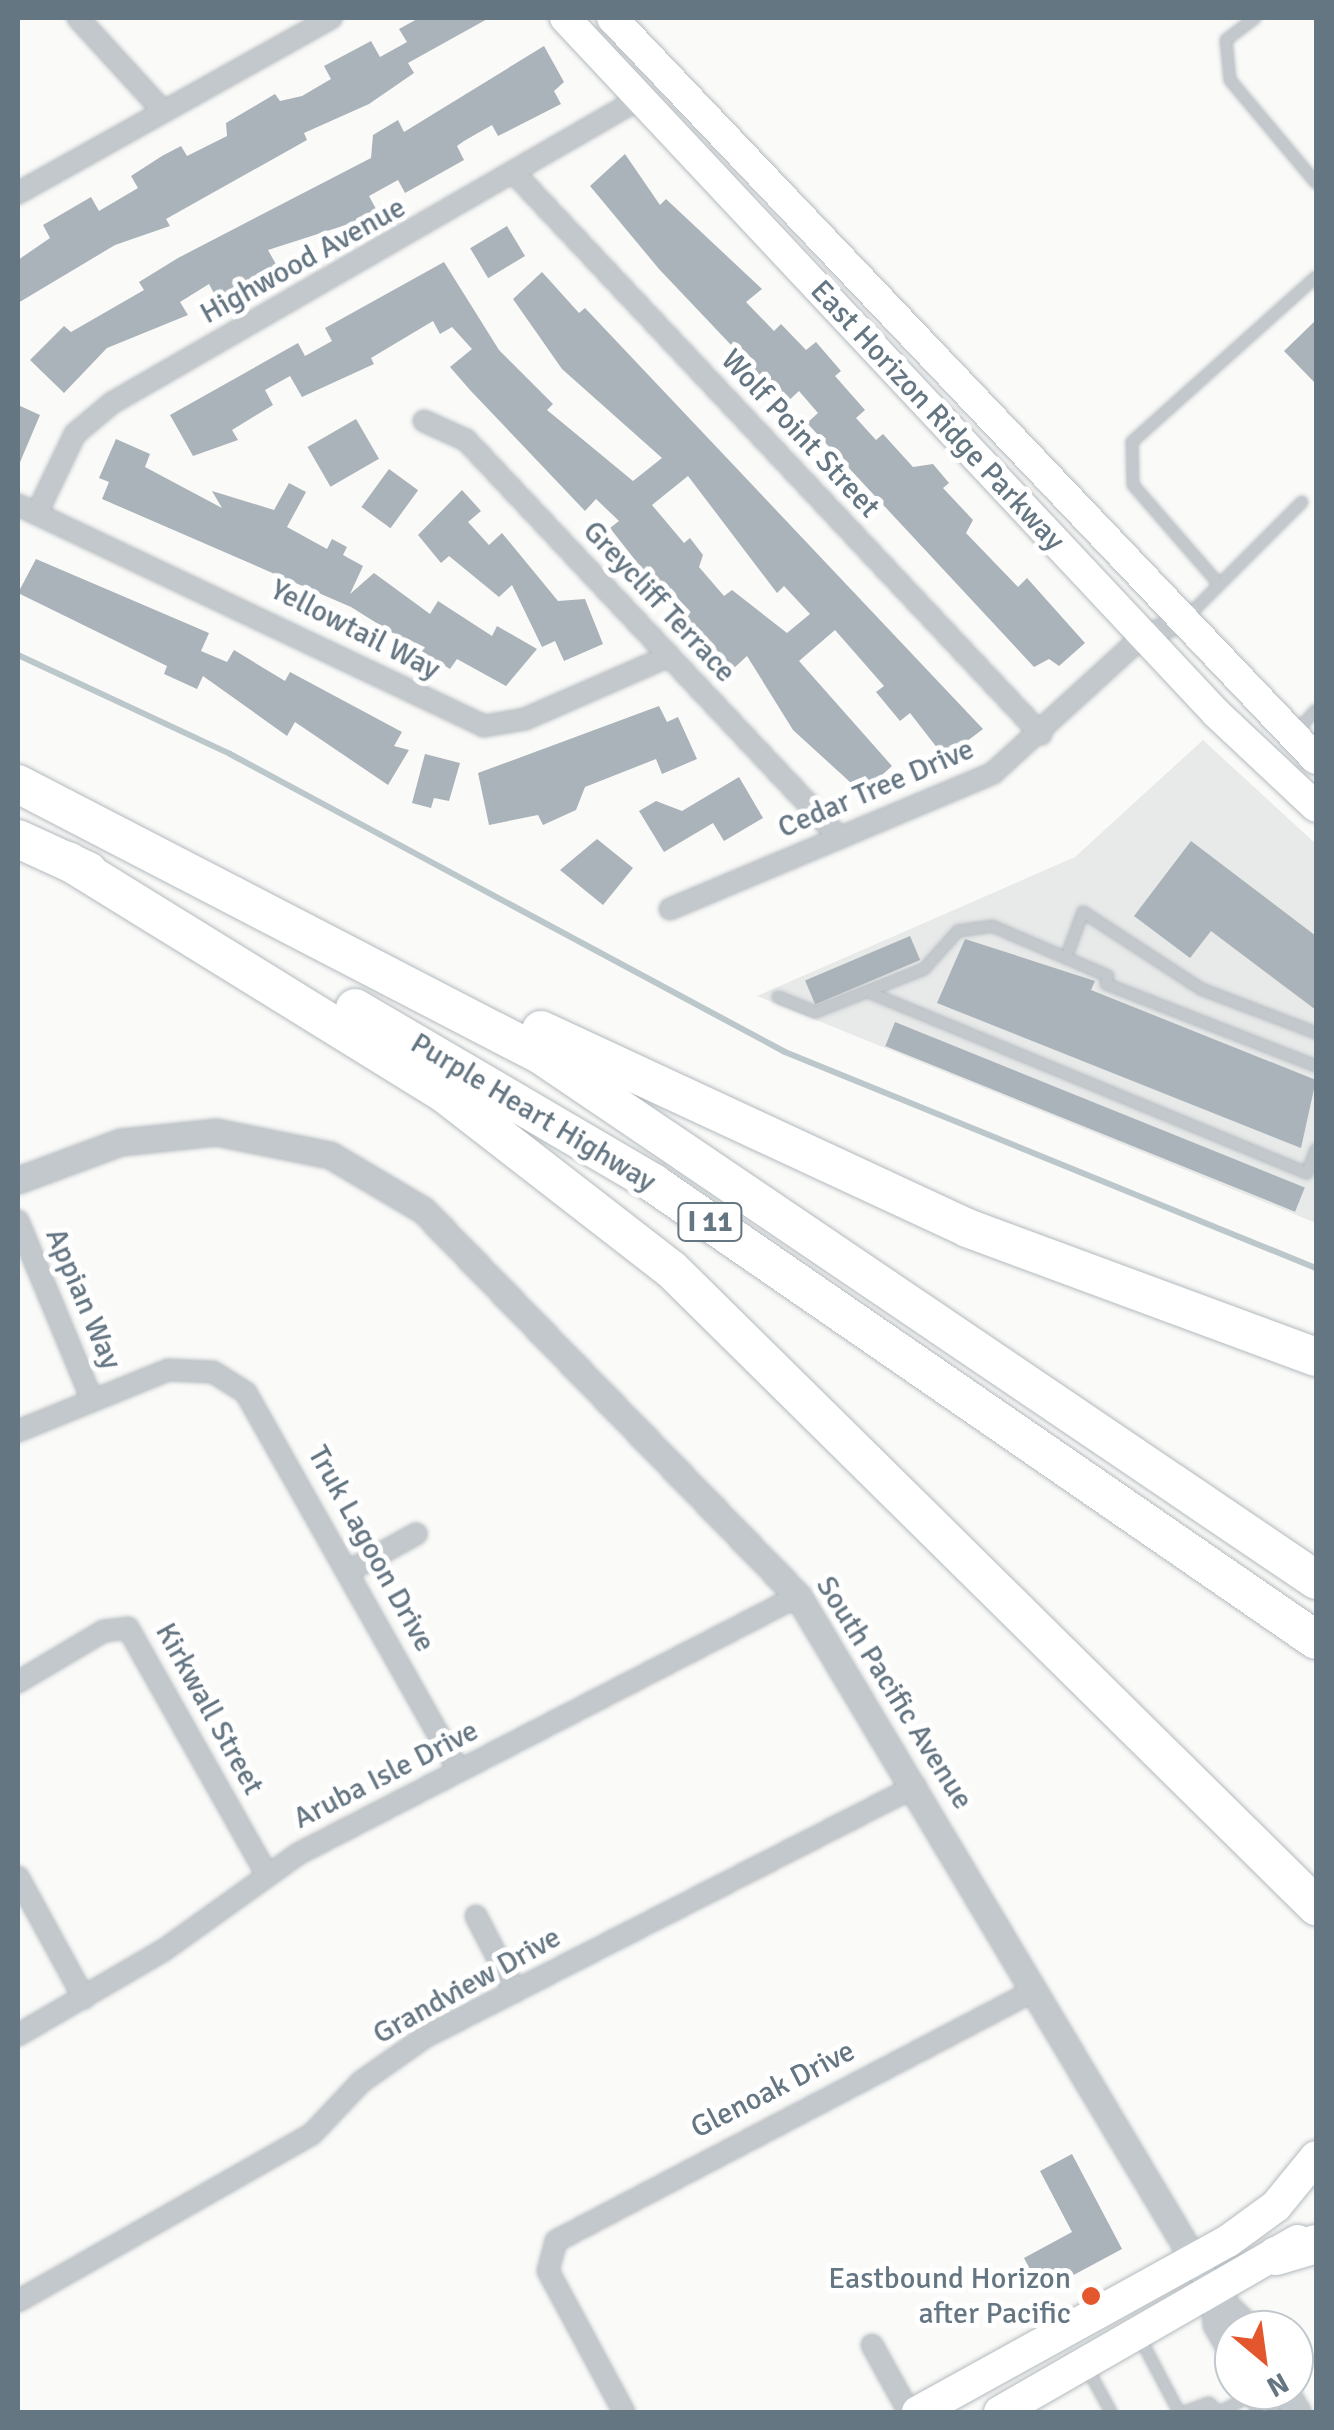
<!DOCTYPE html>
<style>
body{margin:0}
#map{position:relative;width:1334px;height:2430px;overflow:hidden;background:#fafaf8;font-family:Signika,sans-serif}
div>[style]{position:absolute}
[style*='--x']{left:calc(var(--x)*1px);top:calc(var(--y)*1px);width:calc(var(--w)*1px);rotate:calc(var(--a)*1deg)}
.built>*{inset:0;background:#e8e9e9}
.stream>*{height:6px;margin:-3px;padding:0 3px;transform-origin:3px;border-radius:3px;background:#bbc7cb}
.building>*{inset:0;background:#aab3b9;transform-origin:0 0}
.roads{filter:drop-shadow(0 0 2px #b3babf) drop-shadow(0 0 2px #b3babf)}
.service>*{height:10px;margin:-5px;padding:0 5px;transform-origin:5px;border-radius:5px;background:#c3c8cc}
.minor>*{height:20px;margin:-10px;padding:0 10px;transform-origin:10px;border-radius:10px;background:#c3c8cc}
.tertiary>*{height:25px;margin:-12.5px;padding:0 12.5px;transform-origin:12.5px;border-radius:12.5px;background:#c3c8cc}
.secondary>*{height:30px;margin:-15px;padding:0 15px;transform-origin:15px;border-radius:15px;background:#fff}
.primary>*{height:32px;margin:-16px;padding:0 16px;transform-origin:16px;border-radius:16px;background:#fff}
.motorway>*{height:38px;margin:-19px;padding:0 19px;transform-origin:19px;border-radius:19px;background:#fff}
.dots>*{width:28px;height:28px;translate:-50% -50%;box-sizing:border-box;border:5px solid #fff;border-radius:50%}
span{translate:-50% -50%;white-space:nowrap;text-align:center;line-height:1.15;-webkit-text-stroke:10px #fff;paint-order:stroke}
.shield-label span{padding:2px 8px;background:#fff;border:2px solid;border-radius:8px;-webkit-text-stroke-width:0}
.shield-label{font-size:28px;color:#657683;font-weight:700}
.street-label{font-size:30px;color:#657683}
.poi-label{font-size:30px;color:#657683}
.right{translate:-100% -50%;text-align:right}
.frame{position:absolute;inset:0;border:20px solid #657683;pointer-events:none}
.north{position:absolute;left:1214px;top:2310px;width:100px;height:100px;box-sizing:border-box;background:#fff;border:2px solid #c1c8cd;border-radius:50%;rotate:151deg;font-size:28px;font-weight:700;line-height:40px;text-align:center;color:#657683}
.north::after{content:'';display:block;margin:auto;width:35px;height:45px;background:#e4572e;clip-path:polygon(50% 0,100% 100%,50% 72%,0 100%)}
</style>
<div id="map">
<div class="built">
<i style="clip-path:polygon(1203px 740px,1316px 844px,1316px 1223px,757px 996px,1075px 857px)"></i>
</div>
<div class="stream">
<i style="--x:18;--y:655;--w:234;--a:25"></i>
<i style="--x:230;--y:754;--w:630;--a:28.23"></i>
<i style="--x:785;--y:1052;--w:573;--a:22.14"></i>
</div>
<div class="building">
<i style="clip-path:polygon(419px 18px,489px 18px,408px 63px,414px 73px,369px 104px,304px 133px,307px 140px,166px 219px,170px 226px,115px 245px,18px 303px,18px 260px,50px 238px,43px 225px,91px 197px,99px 211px,138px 188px,131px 176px,162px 156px,181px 146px,187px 156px,227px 136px,226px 123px,275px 94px,280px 101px,302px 96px,331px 79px,324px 66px,371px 41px,380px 57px,407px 42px,399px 29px)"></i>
<i style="clip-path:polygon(544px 46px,564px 82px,554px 91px,561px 104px,498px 136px,492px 125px,464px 141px,457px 146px,464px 160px,405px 193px,398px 180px,369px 196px,376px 209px,352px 223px,268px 250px,277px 266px,217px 299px,209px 284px,180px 302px,188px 315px,107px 348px,64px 393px,30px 360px,64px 326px,71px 332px,144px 290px,139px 282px,178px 258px,371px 158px,373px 135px,398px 120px,404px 132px)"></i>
<i style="clip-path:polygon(625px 154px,660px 205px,666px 199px,762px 289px,746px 302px,774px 331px,781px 324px,806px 350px,816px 342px,841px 371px,835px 376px,865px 410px,856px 418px,876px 440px,883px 434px,913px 467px,933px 464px,949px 483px,943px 488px,973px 520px,966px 533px,1018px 587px,1027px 578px,1085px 643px,1059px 666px,1049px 659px,1034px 667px,807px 423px,818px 413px,799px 391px,786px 403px,659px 269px,590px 186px)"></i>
<i style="left:507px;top:226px;width:35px;height:43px;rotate:59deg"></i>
<i style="clip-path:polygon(evenodd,444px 262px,499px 350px,553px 404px,547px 410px,633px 481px,662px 458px,562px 369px,513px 299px,542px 272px,579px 313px,585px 308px,983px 729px,945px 758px,910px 713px,900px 721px,876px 692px,884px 686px,835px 630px,799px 661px,892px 766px,862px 793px,793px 730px,747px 656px,734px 668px,661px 593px,610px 528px,619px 521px,596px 499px,585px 511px,470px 390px,450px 367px,472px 349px,452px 327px,440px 334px,433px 321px,371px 358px,374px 364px,302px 397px,290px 376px,265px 390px,273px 405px,232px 430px,238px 440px,193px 456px,170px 415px,298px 343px,305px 356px,332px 341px,325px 328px,444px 262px,688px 476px,777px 593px,784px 586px,810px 614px,787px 633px,732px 590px,724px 596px,699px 567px,703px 555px,690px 538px,684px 543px,652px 505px,688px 476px)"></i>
<i style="clip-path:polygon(1316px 320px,1316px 384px,1284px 351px)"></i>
<i style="clip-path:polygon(18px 405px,40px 415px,18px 467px)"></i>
<i style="left:356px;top:419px;width:46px;height:56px;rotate:60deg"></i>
<i style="clip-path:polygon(116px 439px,150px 454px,145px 467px,222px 508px,212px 491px,274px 510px,289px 483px,306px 492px,287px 527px,327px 549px,332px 539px,347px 547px,343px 555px,363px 566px,350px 594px,374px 573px,430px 614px,438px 601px,492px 636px,497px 626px,537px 649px,506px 686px,457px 659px,450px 669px,351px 607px,102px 499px,109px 482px,99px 478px)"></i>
<i style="left:389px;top:469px;width:36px;height:47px;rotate:36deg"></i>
<i style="clip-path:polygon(462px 490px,481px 511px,468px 522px,489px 545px,502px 533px,558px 601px,585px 599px,603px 644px,564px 661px,555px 641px,542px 647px,512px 585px,499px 597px,449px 556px,441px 563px,418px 535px)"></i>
<i style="clip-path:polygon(36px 559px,209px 633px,201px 651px,227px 662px,234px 650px,285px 681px,290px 672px,402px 732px,394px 746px,409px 750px,388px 785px,295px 722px,287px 736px,203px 676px,197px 689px,164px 674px,167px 666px,18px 593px)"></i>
<i style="clip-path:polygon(659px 706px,667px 722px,678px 717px,697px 759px,662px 774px,656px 759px,585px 787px,576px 810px,543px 825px,538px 815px,489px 825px,478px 773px)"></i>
<i style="clip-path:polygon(425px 754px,460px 763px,449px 801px,434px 798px,431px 808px,412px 803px)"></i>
<i style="clip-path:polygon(739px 777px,763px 818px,724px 841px,713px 823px,664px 852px,639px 811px,656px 801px,682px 811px)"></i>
<i style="clip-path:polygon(597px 839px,633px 868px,603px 905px,560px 870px)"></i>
<i style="clip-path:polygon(1191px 841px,1316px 936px,1316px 1010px,1211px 931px,1190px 958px,1134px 916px)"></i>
<i style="left:910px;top:936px;width:26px;height:114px;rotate:67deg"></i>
<i style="clip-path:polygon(965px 939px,1095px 981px,1091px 990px,1316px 1080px,1301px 1148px,937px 1003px)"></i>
<i style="left:895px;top:1022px;width:442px;height:26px;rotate:22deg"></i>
<i style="clip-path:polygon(1072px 2154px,1122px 2249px,1042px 2292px,1024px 2258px,1072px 2232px,1040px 2171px)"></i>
</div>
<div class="roads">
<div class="service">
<i style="--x:1255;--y:18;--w:36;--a:143"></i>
<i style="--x:1226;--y:40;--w:40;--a:84.3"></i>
<i style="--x:1230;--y:80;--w:134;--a:50.1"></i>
<i style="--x:1218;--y:583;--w:130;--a:-130.9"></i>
<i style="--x:1133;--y:485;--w:43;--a:-91.3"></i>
<i style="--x:1132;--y:442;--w:247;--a:-41.9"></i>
<i style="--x:1186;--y:618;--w:164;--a:-45"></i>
<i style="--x:1297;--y:731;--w:28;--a:-48"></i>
<i style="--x:1066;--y:958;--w:49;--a:-69.7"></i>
<i style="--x:1083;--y:912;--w:141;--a:33.1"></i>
<i style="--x:1201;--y:989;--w:123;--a:20.9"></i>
<i style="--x:868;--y:992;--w:475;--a:22.4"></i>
<i style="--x:1307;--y:1173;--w:25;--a:-69"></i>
<i style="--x:778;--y:997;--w:40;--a:22"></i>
<i style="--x:815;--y:1012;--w:117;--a:-21.5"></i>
<i style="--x:924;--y:969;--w:51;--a:-48.2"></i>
<i style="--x:958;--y:931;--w:34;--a:-8"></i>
<i style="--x:992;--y:926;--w:126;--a:23.3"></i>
<i style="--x:1108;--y:976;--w:8;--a:104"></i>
<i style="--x:1106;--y:984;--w:225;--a:21.3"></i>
<i style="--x:1140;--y:2338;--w:84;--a:62.2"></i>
<i style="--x:1086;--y:2366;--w:52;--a:61.5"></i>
<i style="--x:1184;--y:2412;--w:27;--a:-20"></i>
<i style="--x:1209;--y:2403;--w:13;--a:42"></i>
<i style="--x:1220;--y:2412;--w:38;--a:-28"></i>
</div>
<div class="minor">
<i style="--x:78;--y:18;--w:126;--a:47.6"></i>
<i style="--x:516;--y:175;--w:767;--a:46.8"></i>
<i style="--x:18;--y:193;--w:359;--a:-29.2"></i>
<i style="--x:424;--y:421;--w:46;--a:24.3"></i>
<i style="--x:466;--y:440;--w:546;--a:46.78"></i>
<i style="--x:18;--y:505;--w:516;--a:25.37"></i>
<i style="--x:484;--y:726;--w:42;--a:-9.7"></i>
<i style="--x:525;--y:719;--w:157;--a:-23.6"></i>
<i style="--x:37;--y:513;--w:88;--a:-64.3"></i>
<i style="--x:75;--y:434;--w:48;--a:-40"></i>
<i style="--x:112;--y:403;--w:608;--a:-29.98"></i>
<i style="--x:670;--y:909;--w:350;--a:-22.8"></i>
<i style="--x:993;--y:773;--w:203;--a:-42.4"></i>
<i style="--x:1143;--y:636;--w:40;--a:-20.2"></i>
<i style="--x:18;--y:1221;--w:194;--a:67.5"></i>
<i style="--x:18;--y:1431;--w:162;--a:-22.1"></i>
<i style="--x:168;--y:1370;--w:45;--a:2.5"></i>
<i style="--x:213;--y:1372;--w:39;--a:32"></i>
<i style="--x:246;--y:1393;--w:434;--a:60.6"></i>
<i style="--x:349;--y:1571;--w:77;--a:-28.9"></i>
<i style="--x:18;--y:1682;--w:100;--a:-30.7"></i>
<i style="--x:104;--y:1631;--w:24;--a:-7"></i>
<i style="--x:128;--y:1628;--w:281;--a:60.6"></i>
<i style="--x:18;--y:1877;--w:138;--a:61.4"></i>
<i style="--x:476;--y:1916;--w:85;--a:62.5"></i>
<i style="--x:18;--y:2035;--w:169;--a:-30.2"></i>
<i style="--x:164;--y:1950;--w:165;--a:-35.6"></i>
<i style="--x:298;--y:1854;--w:563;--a:-27.29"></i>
<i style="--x:18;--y:2301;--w:338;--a:-29.6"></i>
<i style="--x:312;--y:2134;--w:71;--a:-46.7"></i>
<i style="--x:361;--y:2082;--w:78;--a:-35.1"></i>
<i style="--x:425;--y:2037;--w:551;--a:-27.08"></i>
<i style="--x:872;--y:2345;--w:77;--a:61.1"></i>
<i style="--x:624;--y:2412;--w:160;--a:-118.3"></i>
<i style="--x:548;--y:2271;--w:31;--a:-75"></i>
<i style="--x:556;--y:2241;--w:541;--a:-27.65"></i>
</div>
<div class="tertiary">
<i style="--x:18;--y:1180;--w:110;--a:-20.3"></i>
<i style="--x:121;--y:1142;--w:96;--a:-6"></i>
<i style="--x:216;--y:1132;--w:116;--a:11.4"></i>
<i style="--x:330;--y:1155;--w:108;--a:30.6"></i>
<i style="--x:423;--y:1210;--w:538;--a:45.83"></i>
<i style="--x:798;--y:1596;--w:814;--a:59.18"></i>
<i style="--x:1215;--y:2295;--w:50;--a:44.2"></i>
<i style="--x:1215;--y:2295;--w:29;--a:88"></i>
<i style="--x:1216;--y:2324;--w:36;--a:60"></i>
<i style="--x:1254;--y:2390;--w:25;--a:61"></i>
<i style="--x:1284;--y:2390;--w:26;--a:59"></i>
</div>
<div class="secondary">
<i style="--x:565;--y:18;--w:952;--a:46.87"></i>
<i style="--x:1216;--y:713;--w:137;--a:43.2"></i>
<i style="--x:612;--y:18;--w:1022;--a:46.47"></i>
</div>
<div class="primary">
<i style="--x:918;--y:2412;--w:354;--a:-28.9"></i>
<i style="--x:1228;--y:2241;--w:59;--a:-36.1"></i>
<i style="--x:1276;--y:2206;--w:63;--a:-50.8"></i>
<i style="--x:1000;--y:2412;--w:343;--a:-29.9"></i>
</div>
<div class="motorway">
<i style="--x:18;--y:784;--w:589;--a:27.39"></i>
<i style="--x:541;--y:1055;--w:936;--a:34.11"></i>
<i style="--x:18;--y:839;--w:77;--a:24.6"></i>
<i style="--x:68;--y:861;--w:443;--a:31.7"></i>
<i style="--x:445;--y:1094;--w:286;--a:37.8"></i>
<i style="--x:671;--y:1269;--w:907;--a:44.64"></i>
<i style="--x:355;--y:1008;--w:346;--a:30.4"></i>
<i style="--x:653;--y:1183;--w:805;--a:34.58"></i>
<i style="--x:541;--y:1030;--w:470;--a:24.9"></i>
<i style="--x:967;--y:1228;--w:372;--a:20.3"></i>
<i style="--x:1276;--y:2256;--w:42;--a:-16.7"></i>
</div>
</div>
<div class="dots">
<i style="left:1091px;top:2296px;background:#e4572e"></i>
</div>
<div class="shield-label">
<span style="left:710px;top:1222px">I 11</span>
</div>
<div class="street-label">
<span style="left:303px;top:261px;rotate:-29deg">Highwood Avenue</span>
<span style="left:937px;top:416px;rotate:47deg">East Horizon Ridge Parkway</span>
<span style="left:800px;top:434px;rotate:47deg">Wolf Point Street</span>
<span style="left:659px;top:602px;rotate:47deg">Greycliff Terrace</span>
<span style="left:355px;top:630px;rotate:27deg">Yellowtail Way</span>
<span style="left:876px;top:789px;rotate:-23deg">Cedar Tree Drive</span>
<span style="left:533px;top:1113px;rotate:31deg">Purple Heart Highway</span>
<span style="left:83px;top:1299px;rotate:67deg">Appian Way</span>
<span style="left:371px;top:1549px;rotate:61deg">Truk Lagoon Drive</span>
<span style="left:894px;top:1693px;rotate:58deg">South Pacific Avenue</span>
<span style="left:209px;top:1709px;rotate:61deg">Kirkwall Street</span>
<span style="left:386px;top:1775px;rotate:-27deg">Aruba Isle Drive</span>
<span style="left:467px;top:1986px;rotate:-29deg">Grandview Drive</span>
<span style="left:773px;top:2090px;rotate:-27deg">Glenoak Drive</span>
</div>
<div class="poi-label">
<span class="right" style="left:1071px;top:2296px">Eastbound Horizon<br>after Pacific</span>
</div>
<div class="frame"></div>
<div class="north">N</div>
</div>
